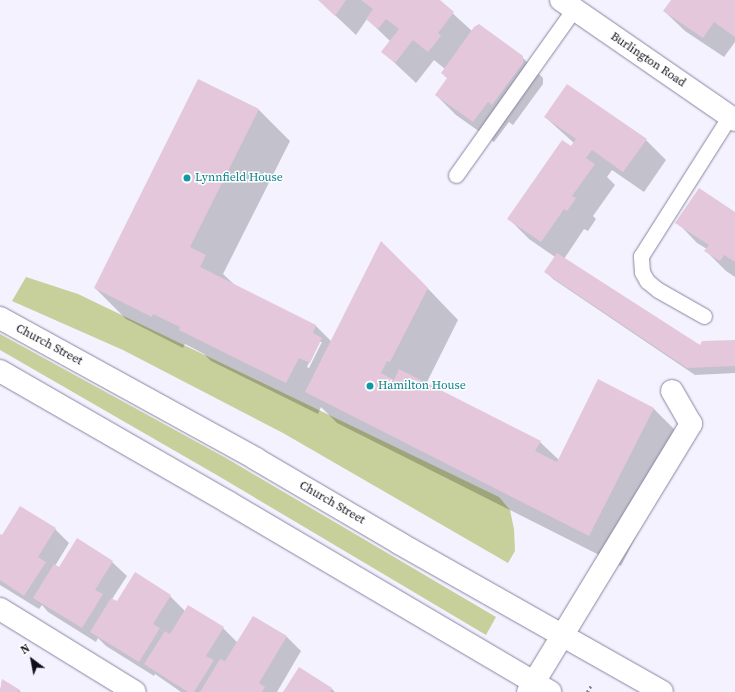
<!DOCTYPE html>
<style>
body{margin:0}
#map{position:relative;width:735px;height:692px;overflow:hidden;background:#f4f2ff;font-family:"Source Serif 4",serif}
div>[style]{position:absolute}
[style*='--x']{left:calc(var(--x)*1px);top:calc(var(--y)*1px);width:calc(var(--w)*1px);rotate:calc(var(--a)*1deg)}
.green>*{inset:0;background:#c7cf9a}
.shadow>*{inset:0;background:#0003}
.building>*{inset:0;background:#e4c7db}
.path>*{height:2.5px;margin-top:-1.25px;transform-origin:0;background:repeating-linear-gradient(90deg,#8c8a96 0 2px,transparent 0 5px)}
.roads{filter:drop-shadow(0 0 1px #8985a0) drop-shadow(0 0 1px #8985a0)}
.service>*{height:15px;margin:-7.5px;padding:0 7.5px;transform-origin:7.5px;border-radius:7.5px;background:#fff}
.minor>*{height:22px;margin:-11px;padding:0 11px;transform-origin:11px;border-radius:11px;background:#fff}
.trunk>*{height:22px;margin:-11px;padding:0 11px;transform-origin:11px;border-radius:11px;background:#fff}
.dots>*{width:11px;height:11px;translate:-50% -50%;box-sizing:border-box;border:2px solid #fff;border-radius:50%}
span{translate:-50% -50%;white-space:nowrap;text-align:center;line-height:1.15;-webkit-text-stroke:3px #fff;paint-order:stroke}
.street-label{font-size:12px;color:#0f0d17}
.culture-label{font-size:12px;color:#0d838f}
.left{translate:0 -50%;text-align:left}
.north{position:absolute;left:12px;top:640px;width:40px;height:40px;-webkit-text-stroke:3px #fff;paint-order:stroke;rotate:328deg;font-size:11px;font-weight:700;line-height:16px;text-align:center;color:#0f0d17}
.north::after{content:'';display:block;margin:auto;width:14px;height:18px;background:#0f0d17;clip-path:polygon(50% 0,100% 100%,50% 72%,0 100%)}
</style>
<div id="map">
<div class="green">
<i style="clip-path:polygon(26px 277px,78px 294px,499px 497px,510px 510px,514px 529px,515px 551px,508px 563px,283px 433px,123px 350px,12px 301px)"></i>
<i style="clip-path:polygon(0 334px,226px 458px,496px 617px,486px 635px,215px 474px,0 350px)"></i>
</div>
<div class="shadow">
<i style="clip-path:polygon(319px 0,438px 0,472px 31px,522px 57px,543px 78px,543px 84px,513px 125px,509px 122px,494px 142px,456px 115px,436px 95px,448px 79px,442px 73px,445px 69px,434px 60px,416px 83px,382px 51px,390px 41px,367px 19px,356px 35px)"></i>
<i style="clip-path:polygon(672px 0,735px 0,735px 42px,724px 57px,685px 31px,664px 11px)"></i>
<i style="clip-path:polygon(evenodd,199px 80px,259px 110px,290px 141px,223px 274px,236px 286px,316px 326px,331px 341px,413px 273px,458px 320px,426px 384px,540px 442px,559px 460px,653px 408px,685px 440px,621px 566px,337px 423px,321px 407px,318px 414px,211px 361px,204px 354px,185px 344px,183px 348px,126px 319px,95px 288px,199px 80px,319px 342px,322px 342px,309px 368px,307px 367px,319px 342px)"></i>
<i style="clip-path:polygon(545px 117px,646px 140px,666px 160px,644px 192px,612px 170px,607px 177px,615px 185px,593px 216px,596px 219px,588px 231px,584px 229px,564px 259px,700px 347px,735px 341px,735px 373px,695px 375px,553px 279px,546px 272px,555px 257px,529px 239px,508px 218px,574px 143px)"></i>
<i style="clip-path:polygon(735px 213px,735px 277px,726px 271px,706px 251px,707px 249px,697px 243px,677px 222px)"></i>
<i style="clip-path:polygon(55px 529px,69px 543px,55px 566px,59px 569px,112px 562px,127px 576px,112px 599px,117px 603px,170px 596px,185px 611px,223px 628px,238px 643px,254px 617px,287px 637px,301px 651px,277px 692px,181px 692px,155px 674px,154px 676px,106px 646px,98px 638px,96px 642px,48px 612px,42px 605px,39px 609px,0 585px,0 535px,2px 536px)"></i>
<i style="clip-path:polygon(2px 680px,19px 690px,21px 692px,0 692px)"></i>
<i style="clip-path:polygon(332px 689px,335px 692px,284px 692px)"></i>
</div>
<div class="building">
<i style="clip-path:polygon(318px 0,346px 0,335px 16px)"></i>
<i style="clip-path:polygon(361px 0,440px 0,454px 12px,438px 33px,441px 36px,428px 52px,413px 40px,395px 63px,381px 52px,399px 29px,386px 19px,378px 29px,366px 19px,373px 9px)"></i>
<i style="clip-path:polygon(671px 0,735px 0,735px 37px,714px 22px,703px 38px,663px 11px)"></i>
<i style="clip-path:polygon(479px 24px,523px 56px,523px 63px,492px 105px,488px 102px,473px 122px,435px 95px,447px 78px,441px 73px,474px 27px)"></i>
<i style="clip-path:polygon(198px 79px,259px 109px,190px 247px,206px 255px,200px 267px,316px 325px,313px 333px,322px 338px,310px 363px,299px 358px,286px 383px,179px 330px,180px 327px,153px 314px,152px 317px,94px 288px)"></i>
<i style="clip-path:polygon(567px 84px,647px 139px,623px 172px,592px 150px,586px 158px,595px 164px,572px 196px,576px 198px,567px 211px,564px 209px,541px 242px,507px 219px,562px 140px,571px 146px,576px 139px,544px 117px)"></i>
<i style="clip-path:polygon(699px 188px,735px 212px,735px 262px,724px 255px,720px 261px,704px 251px,709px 245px,675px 223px)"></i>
<i style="clip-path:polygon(381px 241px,428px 288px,390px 362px,387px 361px,381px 373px,394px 380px,399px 369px,541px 441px,535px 451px,557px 462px,598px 379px,654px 408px,589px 536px,305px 392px)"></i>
<i style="clip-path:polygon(557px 253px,700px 345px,702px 341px,735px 340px,735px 366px,687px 368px,544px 272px)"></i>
<i style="clip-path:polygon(20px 506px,56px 528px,38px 557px,46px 562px,24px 596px,0 580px,0 534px,2px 535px)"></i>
<i style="clip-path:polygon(77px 538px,113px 561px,95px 590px,103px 594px,82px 628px,33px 598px,54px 564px,59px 567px)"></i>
<i style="clip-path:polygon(135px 572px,171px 595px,153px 624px,160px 628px,139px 662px,90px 632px,111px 598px,117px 601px)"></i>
<i style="clip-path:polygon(188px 605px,224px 627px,206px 656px,214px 660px,194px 692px,188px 692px,144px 664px,165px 631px,170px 634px)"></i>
<i style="clip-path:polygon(253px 616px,287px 636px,259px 683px,265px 687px,262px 692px,200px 692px,220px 659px,225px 661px)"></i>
<i style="clip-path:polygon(299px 667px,332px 688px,330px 692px,283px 692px)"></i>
<i style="clip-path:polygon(2px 679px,20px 690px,18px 692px,0 692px)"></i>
</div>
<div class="path">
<i style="--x:587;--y:692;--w:9;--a:-58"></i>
</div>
<div class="roads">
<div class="service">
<i style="--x:456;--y:175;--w:204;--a:-54.6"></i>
<i style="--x:704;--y:316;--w:53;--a:-150.5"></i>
<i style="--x:658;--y:290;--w:14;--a:-141"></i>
<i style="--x:647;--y:281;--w:10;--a:-119"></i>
<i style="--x:642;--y:272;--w:16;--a:-94"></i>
<i style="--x:641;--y:256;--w:166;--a:-57.6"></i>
</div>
<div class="minor">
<i style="--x:561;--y:0;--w:211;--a:34.6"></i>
<i style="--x:0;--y:609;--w:158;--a:31.6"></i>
<i style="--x:528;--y:692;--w:314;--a:-58.7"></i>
<i style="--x:691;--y:424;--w:38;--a:-120"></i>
</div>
<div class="trunk">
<i style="--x:0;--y:318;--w:292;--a:28.8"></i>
<i style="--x:256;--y:459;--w:166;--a:30.4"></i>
<i style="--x:399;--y:543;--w:302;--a:29.5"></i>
<i style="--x:0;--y:371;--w:263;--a:29.9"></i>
<i style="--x:228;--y:502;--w:374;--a:30.5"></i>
</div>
</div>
<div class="dots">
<i style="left:187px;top:178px;background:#0f9aa8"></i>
<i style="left:370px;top:386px;background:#0f9aa8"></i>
</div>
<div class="street-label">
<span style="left:648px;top:60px;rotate:34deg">Burlington Road</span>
<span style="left:49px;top:345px;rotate:28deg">Church Street</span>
<span style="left:332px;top:503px;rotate:30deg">Church Street</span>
</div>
<div class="culture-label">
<span class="left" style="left:195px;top:178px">Lynnfield House</span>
<span class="left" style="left:378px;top:386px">Hamilton House</span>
</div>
<div class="north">N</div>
</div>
